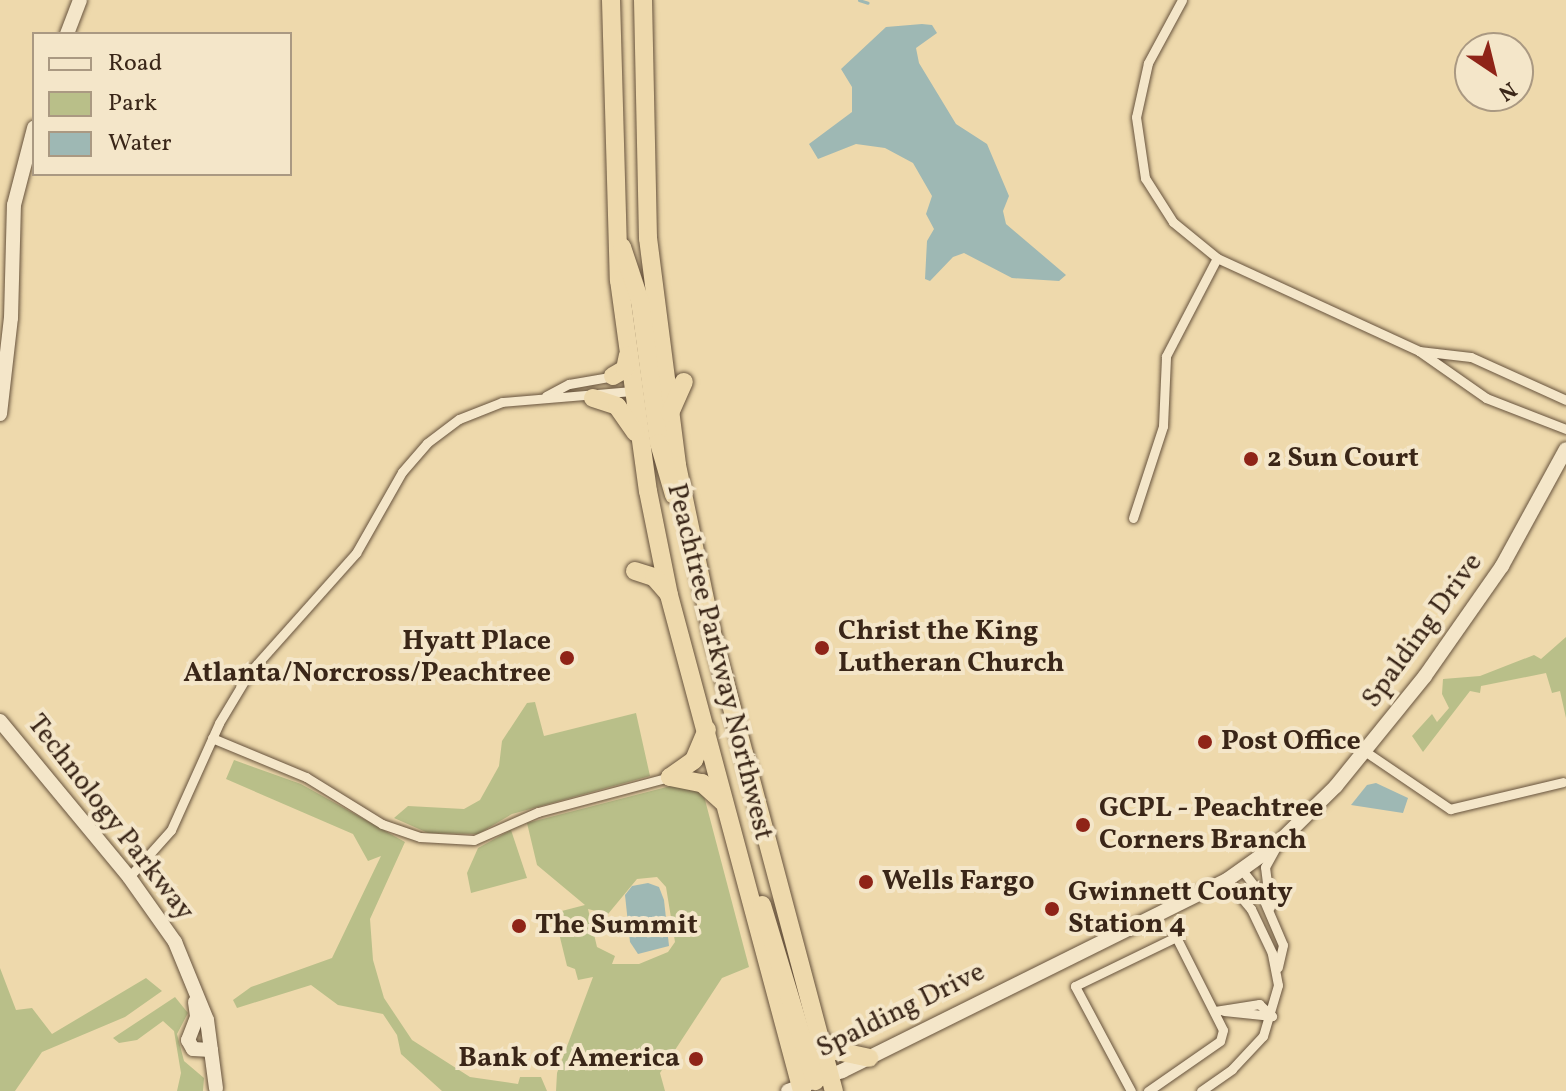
<!DOCTYPE html>
<style>
body{margin:0}
#map{position:relative;width:1566px;height:1091px;overflow:hidden;background:#eed9ac;font-family:Vollkorn,serif}
div>[style]{position:absolute}
[style*='--x']{left:calc(var(--x)*1px);top:calc(var(--y)*1px);width:calc(var(--w)*1px);rotate:calc(var(--a)*1deg)}
.green>*{inset:0;background:#b9bf89}
.water>*{inset:0;background:#9eb8b4}
.stream>*{height:3px;margin:-1.5px;padding:0 1.5px;transform-origin:1.5px;border-radius:1.5px;background:#9eb8b4}
.roads{filter:drop-shadow(0 0 2px #67533d) drop-shadow(0 0 2px #67533d)}
.street>*{height:9px;margin:-4.5px;padding:0 4.5px;transform-origin:4.5px;border-radius:4.5px;background:#f4e6c9}
.secondary>*{height:14px;margin:-7px;padding:0 7px;transform-origin:7px;border-radius:7px;background:#f4e6c9}
.highway>*{height:18px;margin:-9px;padding:0 9px;transform-origin:9px;border-radius:9px;background:#eed9ac}
.dots>*{width:22px;height:22px;translate:-50% -50%;box-sizing:border-box;border:4px solid #f4e6c9;border-radius:50%}
span{translate:-50% -50%;white-space:nowrap;text-align:center;line-height:1.15;-webkit-text-stroke:8px #f4e6c9;paint-order:stroke}
.poi-label{font-size:28px;color:#3a2618;font-weight:700}
.left{translate:0 -50%;text-align:left}
.right{translate:-100% -50%;text-align:right}
.street-label{font-size:28px;color:#3a2618}
.legend{position:absolute;left:32px;top:32px;width:260px;height:144px;box-sizing:border-box;background:#f4e6c9;border:2px solid #aa9982;margin:0;padding:10px 14px;list-style:none;font-size:24px;color:#3a2618}
.legend li{display:flex;align-items:center;gap:16px;height:40px}
.legend b{width:40px;border:2px solid #aa9982}
.north{position:absolute;left:1454px;top:32px;width:80px;height:80px;box-sizing:border-box;background:#f4e6c9;border:2px solid #aa9982;border-radius:50%;rotate:145deg;font-size:22px;font-weight:700;line-height:32px;text-align:center;color:#3a2618}
.north::after{content:'';display:block;margin:auto;width:28px;height:36px;background:#8f2418;clip-path:polygon(50% 0,100% 100%,50% 72%,0 100%)}
</style>
<div id="map">
<div class="green">
<i style="clip-path:polygon(1566px 637px,1566px 718px,1560px 691px,1552px 693px,1546px 673px,1481px 686px,1480px 693px,1470px 691px,1423px 752px,1412px 736px,1432px 714px,1437px 722px,1449px 708px,1442px 694px,1443px 679px,1480px 676px,1534px 655px,1541px 659px)"></i>
<i style="clip-path:polygon(535px 702px,544px 736px,636px 713px,650px 776px,512px 814px,478px 834px,428px 833px,394px 818px,408px 806px,464px 809px,480px 800px,499px 766px,502px 741px,527px 703px)"></i>
<i style="clip-path:polygon(234px 760px,301px 784px,405px 842px,370px 919px,373px 960px,384px 998px,412px 1040px,470px 1077px,518px 1084px,520px 1077px,541px 1077px,547px 1091px,442px 1091px,401px 1054px,397px 1035px,383px 1014px,338px 1005px,311px 985px,237px 1008px,233px 1000px,251px 987px,332px 958px,381px 856px,368px 861px,353px 834px,226px 779px)"></i>
<i style="clip-path:polygon(evenodd,686px 782px,704px 796px,749px 967px,722px 978px,660px 1073px,665px 1091px,556px 1091px,557px 1073px,593px 977px,578px 980px,575px 969px,567px 966px,554px 913px,585px 905px,537px 865px,527px 823px,686px 782px,657px 877px,666px 887px,675px 942px,668px 952px,639px 964px,612px 964px,615px 956px,597px 947px,588px 909px,608px 914px,637px 879px,657px 877px)"></i>
<i style="clip-path:polygon(511px 830px,527px 878px,471px 893px,467px 873px,478px 848px)"></i>
<i style="clip-path:polygon(0 968px,16px 1010px,32px 1008px,52px 1034px,146px 978px,162px 991px,125px 1017px,42px 1052px,15px 1091px,0 1091px)"></i>
<i style="clip-path:polygon(175px 997px,188px 1013px,177px 1034px,184px 1061px,204px 1078px,203px 1091px,177px 1091px,181px 1073px,174px 1031px,163px 1021px,137px 1040px,119px 1043px,113px 1038px)"></i>
</div>
<div class="water">
<i style="clip-path:polygon(922px 24px,932px 25px,937px 33px,916px 48px,919px 63px,956px 124px,987px 144px,1009px 196px,1003px 211px,1006px 224px,1066px 275px,1059px 281px,1012px 278px,964px 253px,953px 257px,930px 281px,925px 279px,927px 241px,934px 229px,926px 214px,932px 196px,913px 163px,885px 148px,856px 144px,818px 159px,809px 144px,852px 112px,852px 87px,841px 69px,886px 27px)"></i>
<i style="clip-path:polygon(1376px 783px,1408px 798px,1403px 813px,1351px 805px,1367px 785px)"></i>
<i style="clip-path:polygon(648px 883px,659px 887px,664px 900px,669px 946px,638px 954px,630px 942px,625px 895px,632px 886px)"></i>
</div>
<div class="stream">
<i style="--x:859;--y:0;--w:9;--a:18"></i>
</div>
<div class="roads">
<div class="street">
<i style="--x:1182;--y:0;--w:72;--a:118.4"></i>
<i style="--x:1148;--y:63;--w:55;--a:102.5"></i>
<i style="--x:1136;--y:117;--w:62;--a:81.6"></i>
<i style="--x:1145;--y:178;--w:52;--a:57.5"></i>
<i style="--x:1173;--y:222;--w:57;--a:39.3"></i>
<i style="--x:1217;--y:258;--w:222;--a:24.7"></i>
<i style="--x:1419;--y:351;--w:82;--a:35"></i>
<i style="--x:1486;--y:398;--w:86;--a:21.2"></i>
<i style="--x:1419;--y:351;--w:52;--a:6.6"></i>
<i style="--x:1471;--y:357;--w:104;--a:24.4"></i>
<i style="--x:546;--y:396;--w:26;--a:-28"></i>
<i style="--x:569;--y:384;--w:47;--a:-9.9"></i>
<i style="--x:1133;--y:518;--w:97;--a:-71.9"></i>
<i style="--x:1163;--y:426;--w:70;--a:-87.5"></i>
<i style="--x:1166;--y:356;--w:110;--a:-62.5"></i>
<i style="--x:212;--y:738;--w:102;--a:22.5"></i>
<i style="--x:306;--y:777;--w:89;--a:31.7"></i>
<i style="--x:382;--y:824;--w:40;--a:18.9"></i>
<i style="--x:420;--y:837;--w:54;--a:3.2"></i>
<i style="--x:474;--y:840;--w:70;--a:-23.6"></i>
<i style="--x:538;--y:812;--w:137;--a:-14.9"></i>
<i style="--x:1366;--y:752;--w:102;--a:34.2"></i>
<i style="--x:1450;--y:809;--w:116;--a:-13.4"></i>
<i style="--x:1242;--y:870;--w:33;--a:52"></i>
<i style="--x:1262;--y:896;--w:53;--a:66.8"></i>
<i style="--x:1283;--y:945;--w:23;--a:103"></i>
<i style="--x:129;--y:877;--w:63;--a:-48.2"></i>
<i style="--x:171;--y:830;--w:117;--a:-65.8"></i>
<i style="--x:219;--y:723;--w:58;--a:-59"></i>
<i style="--x:249;--y:673;--w:161;--a:-48.3"></i>
<i style="--x:356;--y:553;--w:93;--a:-60.4"></i>
<i style="--x:402;--y:472;--w:38;--a:-49"></i>
<i style="--x:427;--y:443;--w:40;--a:-37"></i>
<i style="--x:459;--y:419;--w:46;--a:-21.6"></i>
<i style="--x:502;--y:402;--w:132;--a:-4.8"></i>
<i style="--x:1270;--y:907;--w:40;--a:-97.1"></i>
<i style="--x:1265;--y:867;--w:21;--a:-61"></i>
<i style="--x:1215;--y:1011;--w:45;--a:-9"></i>
<i style="--x:1259;--y:1004;--w:18;--a:43"></i>
<i style="--x:1224;--y:1011;--w:48;--a:5.9"></i>
<i style="--x:1131;--y:1091;--w:119;--a:-118.1"></i>
<i style="--x:1075;--y:986;--w:112;--a:-25.9"></i>
<i style="--x:1176;--y:937;--w:104;--a:63.2"></i>
<i style="--x:1223;--y:1030;--w:11;--a:105"></i>
<i style="--x:1220;--y:1041;--w:88;--a:145.2"></i>
<i style="--x:1201;--y:1091;--w:38;--a:-35"></i>
<i style="--x:1232;--y:1069;--w:45;--a:-46.8"></i>
<i style="--x:1263;--y:1036;--w:53;--a:-73.6"></i>
<i style="--x:1278;--y:985;--w:33;--a:-101"></i>
<i style="--x:1272;--y:953;--w:49;--a:-115.5"></i>
<i style="--x:1251;--y:909;--w:38;--a:-130"></i>
</div>
<div class="secondary">
<i style="--x:67;--y:34;--w:36;--a:-69"></i>
<i style="--x:0;--y:414;--w:97;--a:-83.5"></i>
<i style="--x:11;--y:318;--w:113;--a:-88.5"></i>
<i style="--x:14;--y:205;--w:80;--a:-75.4"></i>
<i style="--x:0;--y:721;--w:202;--a:50.4"></i>
<i style="--x:129;--y:877;--w:80;--a:54.7"></i>
<i style="--x:175;--y:942;--w:84;--a:67.7"></i>
<i style="--x:207;--y:1020;--w:69;--a:82.5"></i>
<i style="--x:195;--y:1002;--w:15;--a:82"></i>
<i style="--x:197;--y:1017;--w:25;--a:111"></i>
<i style="--x:188;--y:1040;--w:10;--a:61"></i>
<i style="--x:193;--y:1049;--w:18;--a:3"></i>
<i style="--x:788;--y:1091;--w:58;--a:-20.3"></i>
<i style="--x:842;--y:1071;--w:430;--a:-26.4"></i>
<i style="--x:1227;--y:880;--w:60;--a:-35.5"></i>
<i style="--x:1276;--y:845;--w:84;--a:-44.5"></i>
<i style="--x:1336;--y:786;--w:141;--a:-51"></i>
<i style="--x:1425;--y:676;--w:134;--a:-55"></i>
<i style="--x:1502;--y:566;--w:133;--a:-61.3"></i>
</div>
<div class="highway">
<i style="--x:611;--y:0;--w:280;--a:88.4"></i>
<i style="--x:619;--y:280;--w:213;--a:82.2"></i>
<i style="--x:648;--y:491;--w:106;--a:78.6"></i>
<i style="--x:669;--y:595;--w:514;--a:74.99"></i>
<i style="--x:643;--y:0;--w:238;--a:88.8"></i>
<i style="--x:648;--y:238;--w:229;--a:82.7"></i>
<i style="--x:677;--y:465;--w:172;--a:78.2"></i>
<i style="--x:712;--y:633;--w:474;--a:75.1"></i>
<i style="--x:622;--y:247;--w:57;--a:71.6"></i>
<i style="--x:640;--y:301;--w:143;--a:82.4"></i>
<i style="--x:659;--y:443;--w:54;--a:73.9"></i>
<i style="--x:613;--y:376;--w:14;--a:-30"></i>
<i style="--x:625;--y:369;--w:14;--a:-78"></i>
<i style="--x:593;--y:398;--w:25;--a:18"></i>
<i style="--x:617;--y:406;--w:32;--a:55"></i>
<i style="--x:670;--y:413;--w:34;--a:-66"></i>
<i style="--x:635;--y:571;--w:20;--a:18"></i>
<i style="--x:654;--y:577;--w:21;--a:49"></i>
<i style="--x:670;--y:777;--w:33;--a:11"></i>
<i style="--x:702;--y:783;--w:28;--a:42"></i>
<i style="--x:670;--y:777;--w:29;--a:-35"></i>
<i style="--x:694;--y:760;--w:33;--a:-67"></i>
<i style="--x:762;--y:905;--w:184;--a:73.2"></i>
<i style="--x:819;--y:1039;--w:22;--a:34"></i>
<i style="--x:837;--y:1051;--w:33;--a:12"></i>
</div>
</div>
<div class="dots">
<i style="left:1251px;top:459px;background:#8f2418"></i>
<i style="left:822px;top:648px;background:#8f2418"></i>
<i style="left:567px;top:658px;background:#8f2418"></i>
<i style="left:1205px;top:742px;background:#8f2418"></i>
<i style="left:1083px;top:825px;background:#8f2418"></i>
<i style="left:866px;top:882px;background:#8f2418"></i>
<i style="left:1052px;top:909px;background:#8f2418"></i>
<i style="left:519px;top:926px;background:#8f2418"></i>
<i style="left:696px;top:1059px;background:#8f2418"></i>
</div>
<div class="poi-label">
<span class="left" style="left:1267px;top:459px">2 Sun Court</span>
<span class="left" style="left:838px;top:648px">Christ the King<br>Lutheran Church</span>
<span class="right" style="left:551px;top:658px">Hyatt Place<br>Atlanta/Norcross/Peachtree</span>
<span class="left" style="left:1221px;top:742px">Post Office</span>
<span class="left" style="left:1099px;top:825px">GCPL - Peachtree<br>Corners Branch</span>
<span class="left" style="left:882px;top:882px">Wells Fargo</span>
<span class="left" style="left:1068px;top:909px">Gwinnett County<br>Station 4</span>
<span class="left" style="left:535px;top:926px">The Summit</span>
<span class="right" style="left:680px;top:1059px">Bank of America</span>
</div>
<div class="street-label">
<span style="left:1423px;top:631px;rotate:-54deg">Spalding Drive</span>
<span style="left:719px;top:662px;rotate:76deg">Peachtree Parkway Northwest</span>
<span style="left:110px;top:818px;rotate:52deg">Technology Parkway</span>
<span style="left:901px;top:1011px;rotate:-26deg">Spalding Drive</span>
</div>
<ul class="legend">
<li><b style="height:10px;background:#f4e6c9"></b>Road</li>
<li><b style="height:22px;background:#b9bf89"></b>Park</li>
<li><b style="height:22px;background:#9eb8b4"></b>Water</li>
</ul>
<div class="north">N</div>
</div>
